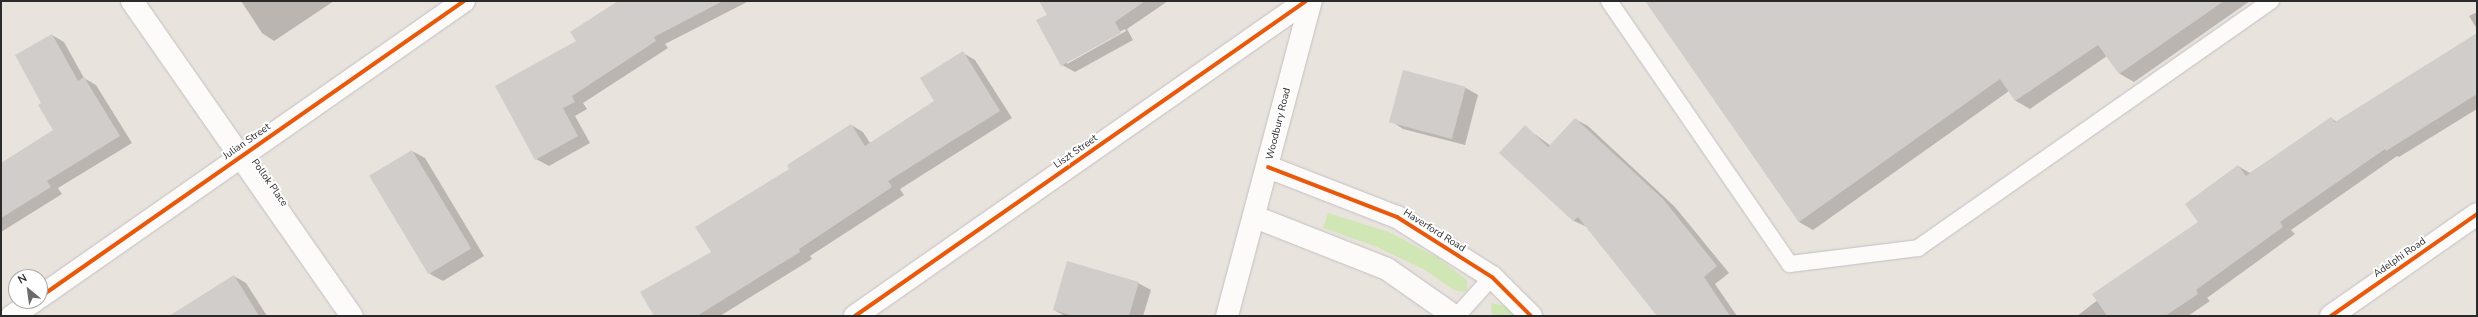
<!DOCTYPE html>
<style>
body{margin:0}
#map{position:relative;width:2478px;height:317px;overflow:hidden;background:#e9e3de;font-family:"Nunito Sans",sans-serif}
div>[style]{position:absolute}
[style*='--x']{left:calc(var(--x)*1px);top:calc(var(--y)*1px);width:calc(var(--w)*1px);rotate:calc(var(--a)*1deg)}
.green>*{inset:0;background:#d0e6b4}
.shadow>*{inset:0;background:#0003}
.building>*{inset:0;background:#d1cdca;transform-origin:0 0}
.roads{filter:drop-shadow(0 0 1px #c2c0c0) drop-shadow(0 0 1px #c2c0c0)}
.service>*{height:16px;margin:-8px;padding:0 8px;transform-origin:8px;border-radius:8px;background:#fcfbfa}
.minor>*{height:22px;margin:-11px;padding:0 11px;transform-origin:11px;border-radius:11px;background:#fcfbfa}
.secondary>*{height:22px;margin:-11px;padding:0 11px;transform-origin:11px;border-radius:11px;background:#fcfbfa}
.cycleway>*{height:4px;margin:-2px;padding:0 2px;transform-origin:2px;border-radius:2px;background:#e8590c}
span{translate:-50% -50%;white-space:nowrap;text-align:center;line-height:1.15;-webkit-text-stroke:4px #fff;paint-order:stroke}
.street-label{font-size:10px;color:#2a2a2a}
.frame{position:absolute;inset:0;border:2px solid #2a2a2a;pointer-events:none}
.north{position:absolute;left:8px;top:269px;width:40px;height:40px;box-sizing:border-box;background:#fff;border:1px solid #aaa;border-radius:50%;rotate:331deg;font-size:11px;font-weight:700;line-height:16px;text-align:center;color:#2a2a2a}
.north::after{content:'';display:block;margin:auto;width:14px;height:18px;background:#6d6b69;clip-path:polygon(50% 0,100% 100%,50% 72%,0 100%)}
</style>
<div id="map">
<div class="green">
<i style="clip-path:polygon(1328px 213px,1389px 232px,1438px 258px,1467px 280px,1467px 291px,1463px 292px,1454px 290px,1425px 270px,1377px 247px,1323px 228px)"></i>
<i style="clip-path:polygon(1491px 303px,1505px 306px,1516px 316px,1492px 316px)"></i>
</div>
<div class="shadow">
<i style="clip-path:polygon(241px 1px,334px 1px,274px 41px,262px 33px)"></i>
<i style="clip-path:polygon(620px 1px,749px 1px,665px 44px,668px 48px,583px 103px,587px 109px,575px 116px,590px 143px,549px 166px,536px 159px,577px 42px)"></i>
<i style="clip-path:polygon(evenodd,1040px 1px,1168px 1px,1127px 29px,1133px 40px,1075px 72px,1062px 65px,1048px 15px,1040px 1px,1125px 29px,1126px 31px,1067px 64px,1067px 61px,1125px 29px)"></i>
<i style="clip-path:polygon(1647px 1px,2250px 1px,2134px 82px,2120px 74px,2107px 56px,2030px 109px,2016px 101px,2009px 91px,1813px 230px,1799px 222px)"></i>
<i style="clip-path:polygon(2477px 12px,2477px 29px,2469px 16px)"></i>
<i style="clip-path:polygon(2477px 34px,2477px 109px,2399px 157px,2397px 156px,2291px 230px,2295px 234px,2207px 298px,2210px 301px,2188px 316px,2077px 316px,2199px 222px,2238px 166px,2250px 173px,2331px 118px,2337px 122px)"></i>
<i style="clip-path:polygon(52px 35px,64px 42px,84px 78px,96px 85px,132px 143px,58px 188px,62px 194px,1px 232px,1px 164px,54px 131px,43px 103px)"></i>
<i style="clip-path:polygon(963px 53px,975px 60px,1012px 118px,900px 189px,904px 195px,810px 256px,812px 259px,720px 316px,655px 316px,791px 169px,851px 125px,863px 132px,870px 143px,936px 101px)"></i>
<i style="clip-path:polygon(1404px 71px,1466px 88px,1478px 95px,1465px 145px,1403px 129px,1391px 121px)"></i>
<i style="clip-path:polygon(1575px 119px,1588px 126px,1675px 207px,1729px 273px,1715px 284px,1737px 316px,1659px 316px,1587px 227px,1574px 221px,1501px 153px,1525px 127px,1551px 146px)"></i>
<i style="clip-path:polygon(412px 151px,425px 158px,484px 256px,443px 281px,430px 274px)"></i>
<i style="clip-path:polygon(234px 276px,246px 283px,267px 316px,171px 316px)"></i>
<i style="clip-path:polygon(1138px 283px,1151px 290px,1143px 316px,1065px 316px,1054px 310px)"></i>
</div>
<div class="building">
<i style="clip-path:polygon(618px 1px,723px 1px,654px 37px,656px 41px,572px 96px,575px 102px,563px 108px,578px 136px,535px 160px,495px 86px,576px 41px,570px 32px)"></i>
<i style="clip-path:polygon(1039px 1px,1145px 1px,1115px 22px,1121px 33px,1061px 66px,1036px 20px,1047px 15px)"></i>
<i style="clip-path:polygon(1645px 1px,2224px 1px,2119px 74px,2098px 45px,2015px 101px,2000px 79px,1799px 222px)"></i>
<i style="clip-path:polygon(2477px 33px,2477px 94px,2386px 151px,2385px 149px,2280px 222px,2283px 227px,2196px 290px,2198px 294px,2165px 316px,2107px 316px,2092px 294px,2198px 222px,2185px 204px,2238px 165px,2246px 176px,2331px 117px,2335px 122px)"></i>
<i style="clip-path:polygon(52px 34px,78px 81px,84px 77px,120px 136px,47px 181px,51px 187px,1px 218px,1px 163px,53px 130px,38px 105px,41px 103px,15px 55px)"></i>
<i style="clip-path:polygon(963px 51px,1000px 111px,888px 181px,892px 187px,799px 249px,800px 252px,697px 316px,654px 316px,640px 292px,711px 252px,695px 227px,789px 169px,787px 165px,851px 124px,865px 146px,934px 101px,920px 78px)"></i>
<i style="left:1403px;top:70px;width:65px;height:54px;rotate:15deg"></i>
<i style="clip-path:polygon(1575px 118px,1663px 199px,1717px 266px,1704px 277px,1730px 316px,1657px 316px,1578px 217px,1573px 221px,1499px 153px,1525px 125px,1548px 147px)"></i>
<i style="left:412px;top:150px;width:115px;height:50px;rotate:59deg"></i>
<i style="clip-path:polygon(1067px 261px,1139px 282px,1129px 316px,1073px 316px,1053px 310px)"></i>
<i style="clip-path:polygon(234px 275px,259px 316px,169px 316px)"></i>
</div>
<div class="roads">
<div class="service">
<i style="--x:1609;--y:1;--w:319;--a:55.5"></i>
<i style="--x:1790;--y:264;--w:129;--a:-7.1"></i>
<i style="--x:1918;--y:248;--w:431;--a:-35"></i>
<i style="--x:1457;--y:316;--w:52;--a:-48.1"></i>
</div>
<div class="minor">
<i style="--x:132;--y:1;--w:384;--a:55.1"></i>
<i style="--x:1268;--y:167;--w:138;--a:21.2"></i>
<i style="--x:1397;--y:217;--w:112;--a:32.3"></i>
<i style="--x:1492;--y:277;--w:55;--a:45"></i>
<i style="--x:1255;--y:217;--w:142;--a:21.5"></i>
<i style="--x:1387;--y:269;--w:82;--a:35"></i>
<i style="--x:40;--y:297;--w:517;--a:-34.92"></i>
<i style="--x:12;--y:316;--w:27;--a:-34"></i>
<i style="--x:855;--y:316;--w:550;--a:-34.93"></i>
<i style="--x:2331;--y:316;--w:178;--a:-34.9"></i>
</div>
<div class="secondary">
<i style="--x:1227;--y:316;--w:326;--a:-75.1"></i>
</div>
</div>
<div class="cycleway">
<i style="--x:1268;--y:167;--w:138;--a:21.2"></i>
<i style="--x:1397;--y:217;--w:112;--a:32.3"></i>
<i style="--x:1492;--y:277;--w:55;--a:45"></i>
<i style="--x:40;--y:297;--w:517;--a:-34.92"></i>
<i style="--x:855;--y:316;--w:550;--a:-34.93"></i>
<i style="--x:2331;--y:316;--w:178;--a:-34.9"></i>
</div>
<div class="street-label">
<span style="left:1279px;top:124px;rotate:-76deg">Woodbury Road</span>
<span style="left:247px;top:142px;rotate:-35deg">Julian Street</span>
<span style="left:1076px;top:152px;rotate:-35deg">Liszt Street</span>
<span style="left:269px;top:183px;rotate:55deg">Pollok Place</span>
<span style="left:1434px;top:231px;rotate:32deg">Haverford Road</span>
<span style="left:2400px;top:258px;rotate:-35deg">Adelphi Road</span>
</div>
<div class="frame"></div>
<div class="north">N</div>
</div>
